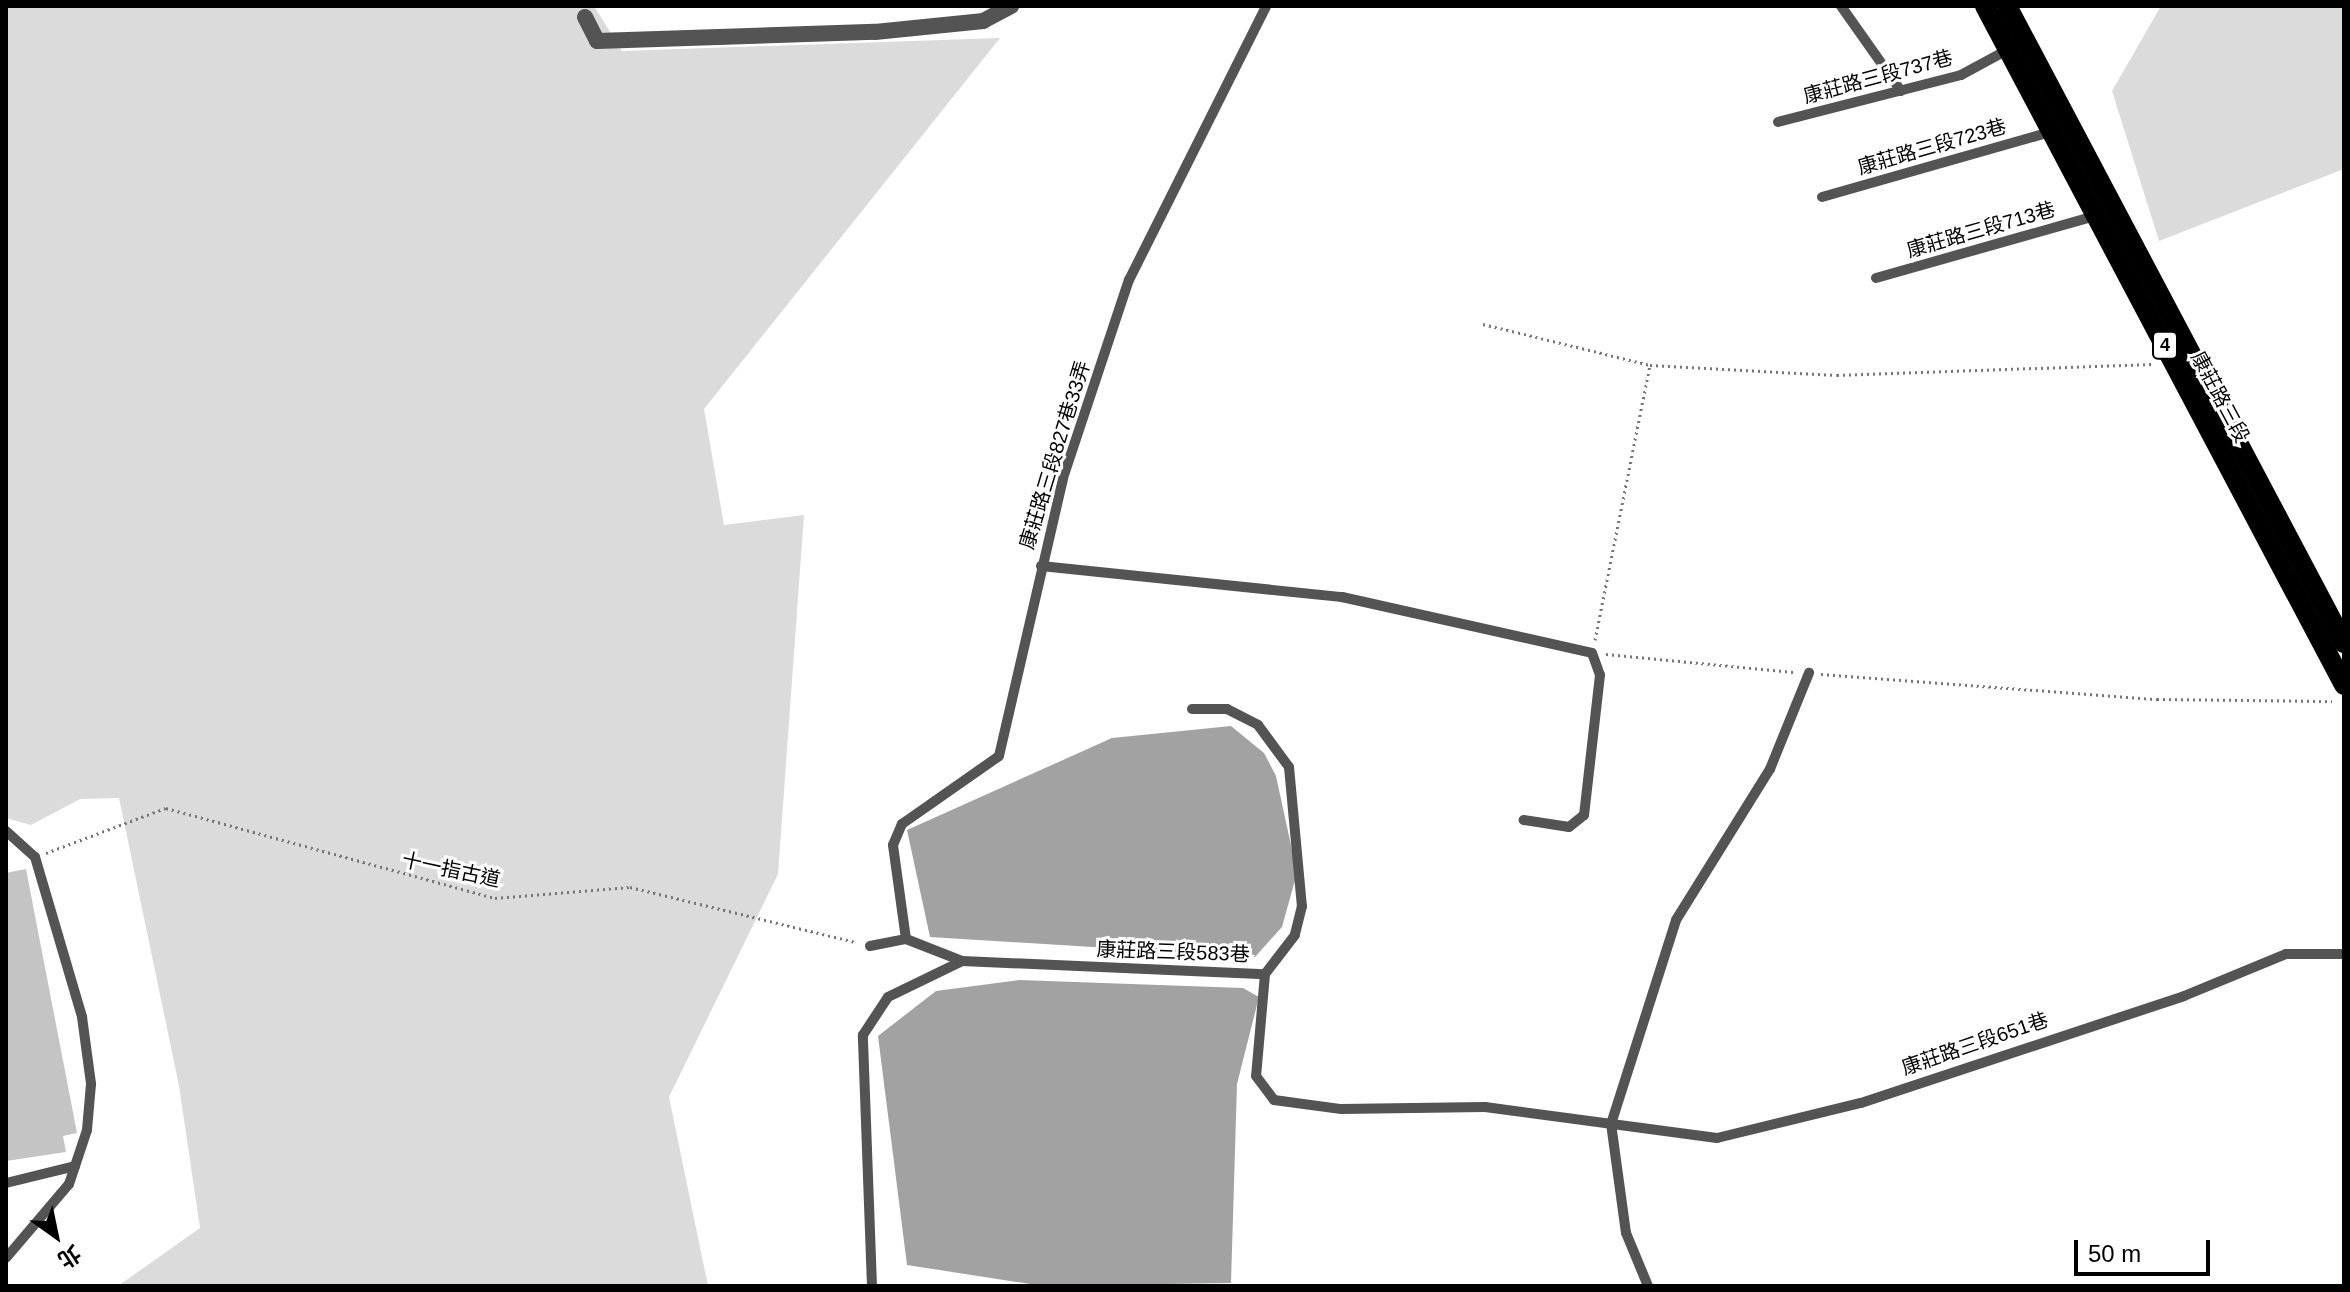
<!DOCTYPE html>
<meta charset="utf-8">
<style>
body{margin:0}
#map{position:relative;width:2350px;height:1292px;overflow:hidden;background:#fff;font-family:Helvetica,"Noto Sans TC",sans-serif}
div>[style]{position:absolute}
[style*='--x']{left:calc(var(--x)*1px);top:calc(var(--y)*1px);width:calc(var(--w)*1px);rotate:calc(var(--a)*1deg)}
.green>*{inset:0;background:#dbdbdb}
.water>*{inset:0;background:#a2a2a2}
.building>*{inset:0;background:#c4c4c4}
.path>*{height:3px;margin-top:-1.5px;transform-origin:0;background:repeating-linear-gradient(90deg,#767676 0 2px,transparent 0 6px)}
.lane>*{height:10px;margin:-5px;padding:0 5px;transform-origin:5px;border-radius:5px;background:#545454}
.street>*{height:16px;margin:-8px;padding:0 8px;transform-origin:8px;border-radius:8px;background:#545454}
.primary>*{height:20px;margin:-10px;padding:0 10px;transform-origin:10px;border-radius:10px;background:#000}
span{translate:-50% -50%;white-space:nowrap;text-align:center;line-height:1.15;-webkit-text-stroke:6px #fff;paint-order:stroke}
.shield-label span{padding:2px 6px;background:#fff;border:2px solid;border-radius:6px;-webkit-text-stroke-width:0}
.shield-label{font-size:18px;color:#000;font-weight:700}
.street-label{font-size:20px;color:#000}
.frame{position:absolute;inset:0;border:8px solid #000;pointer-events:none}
.north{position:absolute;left:16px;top:1196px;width:80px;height:80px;-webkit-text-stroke:6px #fff;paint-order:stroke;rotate:147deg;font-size:22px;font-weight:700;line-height:32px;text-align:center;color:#000}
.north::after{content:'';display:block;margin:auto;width:28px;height:36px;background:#000;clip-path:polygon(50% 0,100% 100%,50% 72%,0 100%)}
.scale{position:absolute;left:2074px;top:1240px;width:136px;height:36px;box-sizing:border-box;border:4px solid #000;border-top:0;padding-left:10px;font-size:24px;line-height:28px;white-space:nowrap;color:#000;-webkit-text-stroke:6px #fff;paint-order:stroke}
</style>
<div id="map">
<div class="green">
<i style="clip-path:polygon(6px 6px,594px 6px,622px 51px,1000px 38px,704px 409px,724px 525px,804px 515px,778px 874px,669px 1097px,708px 1286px,118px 1286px,200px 1228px,179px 1086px,119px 798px,80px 799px,31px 825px,6px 818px)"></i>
<i style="clip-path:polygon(2161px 6px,2344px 6px,2344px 169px,2159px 241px,2112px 91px)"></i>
</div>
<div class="water">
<i style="clip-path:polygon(1231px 726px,1264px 753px,1276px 776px,1297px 873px,1282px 927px,1255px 957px,930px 937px,907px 830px,1112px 738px)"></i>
<i style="clip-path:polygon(1019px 980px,1243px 988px,1259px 997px,1237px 1084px,1231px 1283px,1043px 1286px,907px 1265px,878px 1036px,936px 991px)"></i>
</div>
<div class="building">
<i style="clip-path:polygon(26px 869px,77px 1133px,63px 1136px,66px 1152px,6px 1161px,6px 873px)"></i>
</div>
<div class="path">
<i style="--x:1483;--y:324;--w:172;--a:13.8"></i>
<i style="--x:1650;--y:365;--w:187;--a:3.1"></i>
<i style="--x:1837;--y:375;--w:316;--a:-2"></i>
<i style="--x:1595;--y:640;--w:280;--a:-78.7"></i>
<i style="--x:1606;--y:654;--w:188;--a:5.5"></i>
<i style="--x:1821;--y:674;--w:337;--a:4.3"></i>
<i style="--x:2157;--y:699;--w:175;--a:0.7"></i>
<i style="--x:46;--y:853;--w:128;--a:-20.6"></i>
<i style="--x:166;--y:808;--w:341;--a:15.3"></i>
<i style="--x:495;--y:898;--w:135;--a:-4.7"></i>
<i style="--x:630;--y:887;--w:232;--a:13.7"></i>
</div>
<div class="lane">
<i style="--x:1841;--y:6;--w:104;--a:54.8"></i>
<i style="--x:1778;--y:122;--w:189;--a:-14.4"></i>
<i style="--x:1961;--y:75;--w:57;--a:-28.4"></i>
<i style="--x:1822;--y:197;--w:240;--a:-15.9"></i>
<i style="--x:1876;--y:278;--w:228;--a:-15.8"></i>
<i style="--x:1041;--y:566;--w:303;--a:5.9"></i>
<i style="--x:1342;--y:597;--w:256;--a:12.6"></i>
<i style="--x:1592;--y:653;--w:23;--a:70"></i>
<i style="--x:1600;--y:675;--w:141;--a:96.5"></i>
<i style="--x:1584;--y:815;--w:19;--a:141"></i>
<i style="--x:1569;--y:827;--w:46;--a:-171.2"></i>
<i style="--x:1192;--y:709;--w:35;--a:0"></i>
<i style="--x:1227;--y:709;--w:35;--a:27"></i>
<i style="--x:1258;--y:725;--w:52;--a:53.6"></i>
<i style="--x:1289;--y:767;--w:140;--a:84.7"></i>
<i style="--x:1302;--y:906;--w:30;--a:104"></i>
<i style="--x:1295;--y:935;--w:49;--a:127.6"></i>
<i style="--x:6;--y:831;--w:39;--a:42"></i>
<i style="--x:35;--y:857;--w:167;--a:73.6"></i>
<i style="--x:82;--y:1017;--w:68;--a:82.3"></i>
<i style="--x:91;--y:1084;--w:46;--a:95"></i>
<i style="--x:87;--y:1130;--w:57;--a:108.4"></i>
<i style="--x:69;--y:1184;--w:97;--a:130.4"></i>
<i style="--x:906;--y:939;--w:95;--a:-97.9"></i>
<i style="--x:893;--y:845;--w:23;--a:-67"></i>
<i style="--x:902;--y:824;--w:118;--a:-35"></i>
<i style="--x:999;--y:756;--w:285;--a:-77"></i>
<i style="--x:1063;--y:478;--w:209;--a:-71.6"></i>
<i style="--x:1129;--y:280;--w:306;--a:-63.4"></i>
<i style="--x:870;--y:946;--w:37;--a:-11"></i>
<i style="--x:906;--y:939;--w:60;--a:21.4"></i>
<i style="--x:1265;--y:974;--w:102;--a:95"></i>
<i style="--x:1256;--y:1076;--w:30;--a:53"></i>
<i style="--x:1274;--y:1100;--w:68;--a:7.7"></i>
<i style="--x:1341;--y:1109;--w:144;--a:-0.8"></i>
<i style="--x:1485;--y:1107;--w:234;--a:7.6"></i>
<i style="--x:1717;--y:1138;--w:148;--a:-13.7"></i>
<i style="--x:1861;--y:1103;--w:340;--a:-18.3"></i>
<i style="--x:2184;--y:996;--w:110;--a:-22.4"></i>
<i style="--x:2286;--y:954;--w:58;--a:0"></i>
<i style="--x:6;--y:1183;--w:71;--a:-13.8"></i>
<i style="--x:872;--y:1286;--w:251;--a:-92.1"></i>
<i style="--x:863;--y:1035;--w:45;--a:-56.7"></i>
<i style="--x:888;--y:997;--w:82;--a:-25.9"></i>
<i style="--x:962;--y:961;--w:303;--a:2.5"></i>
<i style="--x:1648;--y:1286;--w:57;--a:-112.5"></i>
<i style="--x:1626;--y:1233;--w:110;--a:-97.8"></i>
<i style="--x:1611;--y:1124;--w:214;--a:-72.3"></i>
<i style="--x:1676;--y:920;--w:178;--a:-58.1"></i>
<i style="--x:1770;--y:769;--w:104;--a:-67.9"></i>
</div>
<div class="street">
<i style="--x:585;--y:17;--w:27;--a:63"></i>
<i style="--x:597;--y:41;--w:278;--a:-1.9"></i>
<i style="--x:875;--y:32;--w:109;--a:-5.8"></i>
<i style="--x:983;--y:21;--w:32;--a:-28"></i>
</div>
<div class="primary">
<i style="--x:1985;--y:6;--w:768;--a:62.13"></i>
<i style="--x:2007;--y:6;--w:721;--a:62.12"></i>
</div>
<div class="shield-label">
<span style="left:2165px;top:345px">4</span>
</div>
<div class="street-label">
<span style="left:1878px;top:77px;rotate:-15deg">康莊路三段737巷</span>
<span style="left:1932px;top:147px;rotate:-16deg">康莊路三段723巷</span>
<span style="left:1981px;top:230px;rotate:-16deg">康莊路三段713巷</span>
<span style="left:2220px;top:397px;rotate:62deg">康莊路三段</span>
<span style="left:1055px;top:455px;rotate:-73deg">康莊路三段827巷33弄</span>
<span style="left:451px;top:870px;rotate:12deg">十一指古道</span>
<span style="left:1173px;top:952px;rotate:2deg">康莊路三段583巷</span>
<span style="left:1975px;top:1044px;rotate:-19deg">康莊路三段651巷</span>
</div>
<div class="frame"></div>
<div class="north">北</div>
<div class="scale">50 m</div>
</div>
